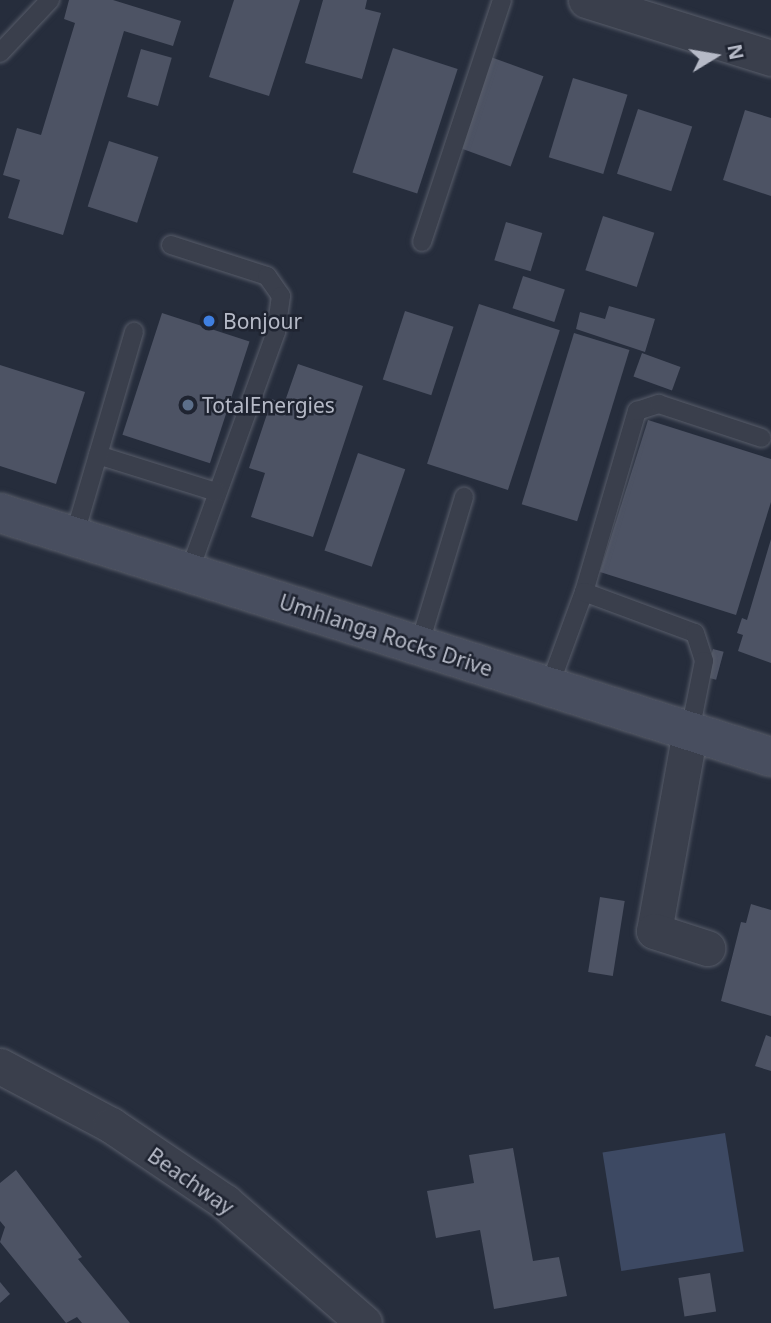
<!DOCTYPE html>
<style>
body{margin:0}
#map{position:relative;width:771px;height:1323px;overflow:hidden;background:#262d3c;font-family:"Noto Sans",sans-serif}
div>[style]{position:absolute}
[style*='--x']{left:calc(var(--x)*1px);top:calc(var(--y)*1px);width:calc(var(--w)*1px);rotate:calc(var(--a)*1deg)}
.water>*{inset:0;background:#3d4963;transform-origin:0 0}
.building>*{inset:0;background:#4d5364;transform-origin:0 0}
.roads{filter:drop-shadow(0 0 2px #585d6a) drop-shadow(0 0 2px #585d6a)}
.lane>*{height:18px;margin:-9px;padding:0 9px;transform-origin:9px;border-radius:9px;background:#3a3f4c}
.street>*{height:35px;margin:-17.5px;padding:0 17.5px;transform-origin:17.5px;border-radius:17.5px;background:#3a3f4c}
.secondary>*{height:38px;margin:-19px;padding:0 19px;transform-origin:19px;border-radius:19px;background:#484e5f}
.dots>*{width:19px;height:19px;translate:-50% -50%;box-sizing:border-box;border:4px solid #1f2431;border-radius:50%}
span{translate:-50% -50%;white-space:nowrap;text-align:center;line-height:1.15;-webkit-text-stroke:5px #1f2431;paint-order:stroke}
.poi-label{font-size:21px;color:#b6bac7}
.left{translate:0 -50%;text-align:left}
.street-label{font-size:21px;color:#b6bac7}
.north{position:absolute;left:680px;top:21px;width:70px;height:70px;-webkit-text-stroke:5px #1f2431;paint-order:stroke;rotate:79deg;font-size:19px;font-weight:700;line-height:28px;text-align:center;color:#b6bac7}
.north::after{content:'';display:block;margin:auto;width:24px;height:32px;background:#b6bac7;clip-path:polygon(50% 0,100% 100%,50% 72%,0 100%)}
</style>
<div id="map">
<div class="water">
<i style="left:725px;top:1133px;width:120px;height:124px;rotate:81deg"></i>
</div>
<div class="building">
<i style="clip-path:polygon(69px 0,113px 0,181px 21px,173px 46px,124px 31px,63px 235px,8px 218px,20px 180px,3px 175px,17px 128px,41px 135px,75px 23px,64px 19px)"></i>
<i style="clip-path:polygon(234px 0,300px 0,269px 96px,209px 77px)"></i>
<i style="clip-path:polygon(323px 0,367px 0,365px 9px,381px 13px,362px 79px,305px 63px)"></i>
<i style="left:393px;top:48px;width:68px;height:131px;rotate:18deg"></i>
<i style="left:141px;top:49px;width:32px;height:50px;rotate:16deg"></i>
<i style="left:488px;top:56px;width:59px;height:96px;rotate:20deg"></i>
<i style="left:573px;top:78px;width:57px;height:83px;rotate:17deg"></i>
<i style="left:638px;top:109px;width:57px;height:68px;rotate:18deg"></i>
<i style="clip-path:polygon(745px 110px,771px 118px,771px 196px,723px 180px)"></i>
<i style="left:109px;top:141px;width:52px;height:69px;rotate:18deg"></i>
<i style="left:603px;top:216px;width:54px;height:57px;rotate:18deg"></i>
<i style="left:506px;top:222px;width:38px;height:40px;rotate:17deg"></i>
<i style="left:523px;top:276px;width:44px;height:34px;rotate:18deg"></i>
<i style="left:479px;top:304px;width:85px;height:168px;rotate:18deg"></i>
<i style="clip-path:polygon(609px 306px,655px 319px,645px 352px,576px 329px,580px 312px,605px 319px)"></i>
<i style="left:405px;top:311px;width:51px;height:72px;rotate:18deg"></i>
<i style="left:162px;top:313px;width:92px;height:128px;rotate:18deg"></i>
<i style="left:574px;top:333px;width:58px;height:179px;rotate:17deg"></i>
<i style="left:642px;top:353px;width:41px;height:25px;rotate:20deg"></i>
<i style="clip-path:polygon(298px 364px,363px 386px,313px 537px,251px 517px,265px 473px,249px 468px,272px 399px,284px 404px)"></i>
<i style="clip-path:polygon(0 365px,85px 392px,56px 484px,0 466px)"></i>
<i style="clip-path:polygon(648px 420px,771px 459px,771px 502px,736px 615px,600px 572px)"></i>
<i style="left:358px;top:453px;width:50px;height:103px;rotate:19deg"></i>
<i style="clip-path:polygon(771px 539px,771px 663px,738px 651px,743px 635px,737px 633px,742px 618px,747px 620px)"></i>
<i style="left:713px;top:649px;width:11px;height:29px;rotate:15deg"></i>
<i style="left:600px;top:897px;width:25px;height:76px;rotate:9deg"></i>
<i style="clip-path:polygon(751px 904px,771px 910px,771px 1016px,721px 1001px,741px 922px,746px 923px)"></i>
<i style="clip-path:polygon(766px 1035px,771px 1037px,771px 1071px,755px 1066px)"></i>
<i style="clip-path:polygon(513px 1148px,533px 1261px,559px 1257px,567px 1296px,494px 1309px,480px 1230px,436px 1238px,427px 1191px,474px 1183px,469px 1155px)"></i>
<i style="clip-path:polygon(16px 1170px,82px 1257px,78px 1259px,130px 1323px,82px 1323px,77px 1317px,66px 1323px,0 1242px,5px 1227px,0 1221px,0 1183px)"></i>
<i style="left:710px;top:1273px;width:39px;height:32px;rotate:81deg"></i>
<i style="clip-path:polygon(0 1282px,10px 1294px,0 1303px)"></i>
</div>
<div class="roads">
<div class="lane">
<i style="--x:0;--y:53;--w:73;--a:-46.7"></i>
<i style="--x:422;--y:242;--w:255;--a:-71.7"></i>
<i style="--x:171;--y:245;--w:101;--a:17.9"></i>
<i style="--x:267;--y:276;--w:24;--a:55"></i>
<i style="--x:281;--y:296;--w:36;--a:98"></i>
<i style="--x:276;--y:332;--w:255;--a:109.9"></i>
<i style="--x:98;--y:455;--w:124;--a:17.4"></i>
<i style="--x:74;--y:537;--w:214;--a:-73.7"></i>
<i style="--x:584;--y:592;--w:189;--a:-73.7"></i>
<i style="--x:637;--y:411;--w:23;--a:-18"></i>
<i style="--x:659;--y:404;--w:108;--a:18.3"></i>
<i style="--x:419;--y:646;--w:156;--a:-73.2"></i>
<i style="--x:549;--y:687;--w:101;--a:-69.8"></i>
<i style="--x:584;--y:592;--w:118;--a:20.3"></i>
<i style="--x:695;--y:633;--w:29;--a:72"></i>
<i style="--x:704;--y:661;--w:71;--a:101.3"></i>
</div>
<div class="street">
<i style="--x:586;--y:0;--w:194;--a:17.4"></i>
<i style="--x:690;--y:731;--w:203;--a:100.2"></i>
<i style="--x:654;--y:931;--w:56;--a:17.8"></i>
<i style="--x:0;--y:1066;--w:126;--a:28"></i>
<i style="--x:111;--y:1125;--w:138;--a:34"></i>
<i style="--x:225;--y:1202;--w:184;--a:41"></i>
</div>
<div class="secondary">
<i style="--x:0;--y:513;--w:809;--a:17.56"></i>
</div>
</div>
<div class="dots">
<i style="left:209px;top:321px;background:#3f7fe0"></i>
<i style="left:188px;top:405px;background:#5c6f8a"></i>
</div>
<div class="poi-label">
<span class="left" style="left:223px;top:321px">Bonjour</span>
<span class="left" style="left:202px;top:405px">TotalEnergies</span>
</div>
<div class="street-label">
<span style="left:386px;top:635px;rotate:18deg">Umhlanga Rocks Drive</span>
<span style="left:191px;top:1181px;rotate:35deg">Beachway</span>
</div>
<div class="north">N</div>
</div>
